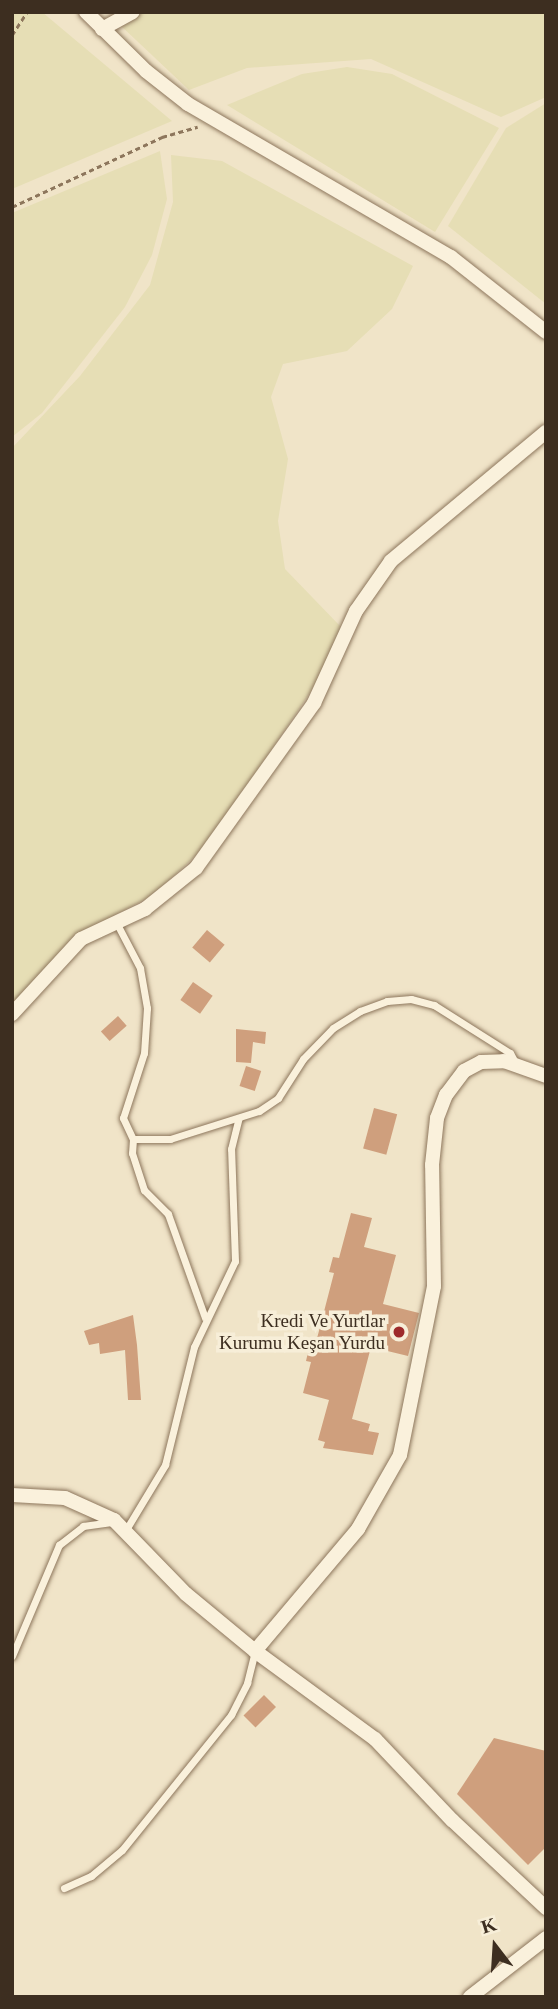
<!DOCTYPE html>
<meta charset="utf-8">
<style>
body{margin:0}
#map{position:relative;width:558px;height:2009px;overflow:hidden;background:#f0e4c8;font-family:"Times New Roman",serif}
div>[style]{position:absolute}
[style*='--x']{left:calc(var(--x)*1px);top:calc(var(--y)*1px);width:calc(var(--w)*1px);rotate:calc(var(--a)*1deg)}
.farmland>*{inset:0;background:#e6deb5}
.building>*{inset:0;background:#cf9f7d;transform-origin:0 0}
.path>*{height:2.5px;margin-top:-1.25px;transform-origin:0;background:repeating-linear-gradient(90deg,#8d765c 0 5px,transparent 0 8.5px)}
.roads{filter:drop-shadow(0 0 2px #8d765c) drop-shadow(0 0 2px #8d765c)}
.service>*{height:7px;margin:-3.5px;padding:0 3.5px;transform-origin:3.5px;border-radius:3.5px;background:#faf1dc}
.minor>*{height:14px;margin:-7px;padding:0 7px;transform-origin:7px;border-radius:7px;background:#faf1dc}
.dots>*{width:19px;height:19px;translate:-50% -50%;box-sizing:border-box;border:4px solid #f7eed8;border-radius:50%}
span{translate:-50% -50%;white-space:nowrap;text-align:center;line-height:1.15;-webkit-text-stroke:7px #f7eed8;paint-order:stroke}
.poi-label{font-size:19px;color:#3d2e20}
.right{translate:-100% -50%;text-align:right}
.frame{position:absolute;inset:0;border:14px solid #3d2e20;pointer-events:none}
.north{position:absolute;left:460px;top:1911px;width:70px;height:70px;-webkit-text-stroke:5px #f7eed8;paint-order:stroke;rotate:343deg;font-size:19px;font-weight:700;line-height:28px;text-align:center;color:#3d2e20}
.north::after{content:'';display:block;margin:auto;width:24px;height:32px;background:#3d2e20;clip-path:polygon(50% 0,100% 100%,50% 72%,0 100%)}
</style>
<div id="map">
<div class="farmland">
<i style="clip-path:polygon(12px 12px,42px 12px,172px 121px,12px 189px)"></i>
<i style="clip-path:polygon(146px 12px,546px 12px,546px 97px,501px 117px,371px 59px,247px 68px,189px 90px,119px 24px)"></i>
<i style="clip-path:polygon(347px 67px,392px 74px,499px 128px,435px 232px,227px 105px,302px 74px)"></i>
<i style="clip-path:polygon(546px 103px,546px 304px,448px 226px,506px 128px)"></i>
<i style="clip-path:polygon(160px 151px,167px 199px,152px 255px,125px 307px,42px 413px,12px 437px,12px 213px)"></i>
<i style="clip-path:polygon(171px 155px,222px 161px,413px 266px,392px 309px,347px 351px,283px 364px,271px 397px,288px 459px,278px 521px,285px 569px,341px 627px,330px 663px,207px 845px,153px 895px,72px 938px,12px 1011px,12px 448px,80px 376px,150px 285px,173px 202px)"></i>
</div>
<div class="building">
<i style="left:207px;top:930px;width:23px;height:23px;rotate:40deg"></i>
<i style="left:193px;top:982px;width:24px;height:22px;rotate:35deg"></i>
<i style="left:118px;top:1016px;width:13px;height:23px;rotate:48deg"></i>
<i style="clip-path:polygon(236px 1029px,266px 1032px,265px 1044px,253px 1042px,251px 1063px,236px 1062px)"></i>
<i style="left:246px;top:1066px;width:16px;height:21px;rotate:18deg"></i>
<i style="left:374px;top:1108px;width:24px;height:42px;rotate:15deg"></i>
<i style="clip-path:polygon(351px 1213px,372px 1218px,364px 1247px,396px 1255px,383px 1304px,419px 1313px,408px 1356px,371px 1347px,352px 1419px,370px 1424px,368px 1431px,379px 1433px,373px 1455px,323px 1448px,325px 1442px,318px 1440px,329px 1400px,303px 1393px,311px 1362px,306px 1361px,309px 1348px,314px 1350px,334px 1273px,329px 1272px,333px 1257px,339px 1258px)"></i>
<i style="clip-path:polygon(133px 1315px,137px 1345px,141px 1400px,128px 1400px,125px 1350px,100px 1354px,99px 1343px,89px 1345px,84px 1331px)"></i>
<i style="left:264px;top:1695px;width:17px;height:29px;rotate:45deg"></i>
<i style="clip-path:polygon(494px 1738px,546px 1751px,546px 1847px,528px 1865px,457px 1794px)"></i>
</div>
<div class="path">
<i style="--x:12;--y:35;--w:27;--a:-57"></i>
<i style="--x:12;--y:207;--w:166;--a:-25"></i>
<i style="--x:162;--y:137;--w:37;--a:-16"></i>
</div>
<div class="roads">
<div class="service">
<i style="--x:116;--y:922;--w:52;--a:62.4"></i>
<i style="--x:140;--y:968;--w:41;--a:80.1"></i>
<i style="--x:147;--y:1008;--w:45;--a:93.8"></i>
<i style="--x:144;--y:1053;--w:68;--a:107.9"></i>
<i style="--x:123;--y:1118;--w:23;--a:65"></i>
<i style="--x:133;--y:1139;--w:37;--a:0"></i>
<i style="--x:170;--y:1139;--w:93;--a:-17.5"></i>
<i style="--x:259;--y:1111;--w:23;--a:-34"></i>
<i style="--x:278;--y:1098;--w:46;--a:-57.3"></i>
<i style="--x:303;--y:1059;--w:43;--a:-45.9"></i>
<i style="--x:333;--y:1028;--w:32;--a:-32"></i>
<i style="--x:360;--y:1011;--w:29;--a:-20"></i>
<i style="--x:387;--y:1001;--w:24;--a:-5"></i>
<i style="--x:411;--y:999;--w:24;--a:15"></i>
<i style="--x:434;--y:1005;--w:90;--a:32.3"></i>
<i style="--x:510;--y:1053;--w:13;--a:61"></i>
<i style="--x:133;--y:1139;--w:14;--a:94"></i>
<i style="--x:132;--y:1153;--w:39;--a:72"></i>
<i style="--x:144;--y:1190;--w:34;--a:45"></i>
<i style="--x:168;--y:1214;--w:110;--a:70.4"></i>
<i style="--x:127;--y:1528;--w:74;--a:-58.9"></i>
<i style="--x:165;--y:1465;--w:122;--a:-76.2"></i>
<i style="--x:194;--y:1347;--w:95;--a:-64.5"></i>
<i style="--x:235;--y:1261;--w:112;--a:-92"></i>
<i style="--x:231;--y:1149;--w:32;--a:-76"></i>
<i style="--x:12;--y:1656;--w:121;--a:-67.1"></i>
<i style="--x:59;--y:1545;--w:31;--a:-38"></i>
<i style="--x:83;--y:1526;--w:27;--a:-8"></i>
<i style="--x:64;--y:1888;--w:30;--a:-24"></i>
<i style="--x:91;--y:1876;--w:40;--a:-40"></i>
<i style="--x:122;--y:1850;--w:174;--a:-51.1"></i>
<i style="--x:231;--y:1715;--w:36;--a:-63"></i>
<i style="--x:247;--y:1683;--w:33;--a:-76"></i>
</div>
<div class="minor">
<i style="--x:86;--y:12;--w:84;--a:44.5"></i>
<i style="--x:146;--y:71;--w:53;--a:38.2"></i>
<i style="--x:188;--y:104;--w:304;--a:30.2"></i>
<i style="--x:451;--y:257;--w:121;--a:38.3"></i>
<i style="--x:102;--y:29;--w:35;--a:-29"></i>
<i style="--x:12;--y:1014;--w:102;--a:-47.4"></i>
<i style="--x:81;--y:939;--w:71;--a:-25.1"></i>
<i style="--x:145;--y:909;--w:65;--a:-38.8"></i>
<i style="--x:196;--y:868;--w:203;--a:-54.4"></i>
<i style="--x:314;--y:703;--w:101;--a:-65.5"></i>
<i style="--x:356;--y:611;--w:61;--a:-55"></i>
<i style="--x:391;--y:561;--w:202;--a:-39.8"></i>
<i style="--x:12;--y:1495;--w:53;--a:3.2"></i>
<i style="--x:65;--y:1498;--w:54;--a:24.2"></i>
<i style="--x:114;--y:1520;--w:103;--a:45.8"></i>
<i style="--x:186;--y:1594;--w:89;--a:39.6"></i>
<i style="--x:255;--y:1651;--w:160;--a:-49.8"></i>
<i style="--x:358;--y:1529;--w:85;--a:-60.4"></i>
<i style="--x:400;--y:1455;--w:172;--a:-78.6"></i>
<i style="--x:434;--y:1286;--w:121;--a:-90.9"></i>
<i style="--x:432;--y:1165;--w:47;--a:-83.9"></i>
<i style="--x:437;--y:1118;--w:25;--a:-69"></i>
<i style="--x:446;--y:1095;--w:30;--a:-53"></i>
<i style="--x:464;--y:1071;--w:19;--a:-28"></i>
<i style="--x:481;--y:1062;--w:23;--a:-2"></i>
<i style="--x:504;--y:1061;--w:45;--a:19.7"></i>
<i style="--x:255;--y:1651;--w:149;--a:36.3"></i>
<i style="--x:375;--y:1739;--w:112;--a:46.5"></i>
<i style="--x:452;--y:1820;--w:129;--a:43.1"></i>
<i style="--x:470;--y:1997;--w:96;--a:-37.8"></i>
</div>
</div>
<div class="dots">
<i style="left:399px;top:1332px;background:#9e2a2b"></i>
</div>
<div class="poi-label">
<span class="right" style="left:385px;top:1332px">Kredi Ve Yurtlar<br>Kurumu Keşan Yurdu</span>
</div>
<div class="frame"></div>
<div class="north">K</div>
</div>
